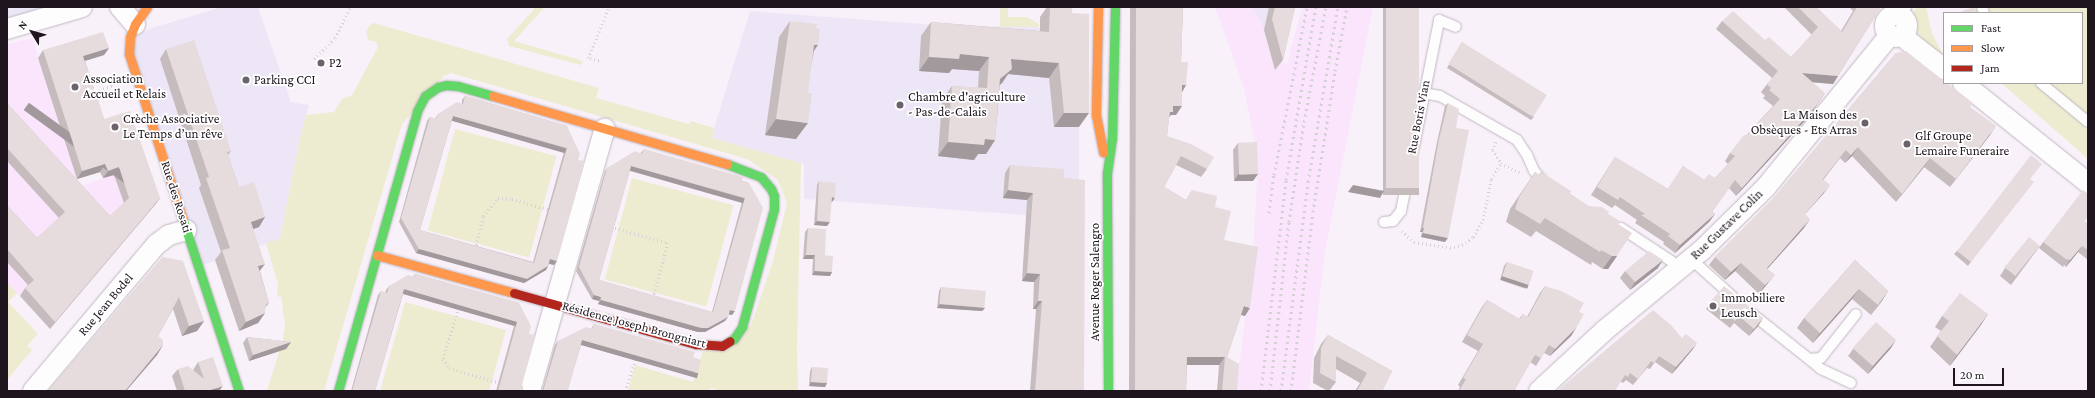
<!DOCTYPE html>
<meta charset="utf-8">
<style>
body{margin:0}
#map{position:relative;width:2095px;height:398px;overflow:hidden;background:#f9f1fa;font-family:"Crimson Pro",serif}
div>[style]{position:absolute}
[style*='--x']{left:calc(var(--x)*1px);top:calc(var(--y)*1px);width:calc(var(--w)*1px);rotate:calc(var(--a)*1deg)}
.commercial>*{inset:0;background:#ede6f7}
.built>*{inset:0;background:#fae5fc}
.green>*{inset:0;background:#edecd0;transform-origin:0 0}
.path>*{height:2.5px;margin-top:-1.25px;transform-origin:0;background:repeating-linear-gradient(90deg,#d4d2d5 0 1px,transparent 0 4px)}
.roads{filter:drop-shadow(0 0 1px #c0b8c1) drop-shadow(0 0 1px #c0b8c1)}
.lane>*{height:10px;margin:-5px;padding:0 5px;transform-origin:5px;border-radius:5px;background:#fefdfe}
.street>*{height:20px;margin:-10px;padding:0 10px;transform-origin:10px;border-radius:10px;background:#fefdfe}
.street>.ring{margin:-10px;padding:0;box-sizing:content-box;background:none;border:20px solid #fefdfe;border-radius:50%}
.fast>*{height:9px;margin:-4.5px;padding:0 4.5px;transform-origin:4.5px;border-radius:4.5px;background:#63d668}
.slow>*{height:9px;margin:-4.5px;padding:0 4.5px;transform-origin:4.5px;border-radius:4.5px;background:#ff974d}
.jam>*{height:9px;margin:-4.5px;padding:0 4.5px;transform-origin:4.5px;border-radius:4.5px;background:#b3261e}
.rail>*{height:3px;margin-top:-1.5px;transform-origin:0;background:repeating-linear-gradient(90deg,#d3d1d3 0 2px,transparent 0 6px)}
.wall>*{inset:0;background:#c6bcbe;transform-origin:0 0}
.shaded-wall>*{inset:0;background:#a1999b;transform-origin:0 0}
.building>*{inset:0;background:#e6dbdd;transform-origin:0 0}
.dots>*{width:11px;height:11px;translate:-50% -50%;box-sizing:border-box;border:2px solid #fff;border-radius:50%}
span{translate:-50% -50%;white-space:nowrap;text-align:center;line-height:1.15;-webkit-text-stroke:3.5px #fff;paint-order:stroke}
.poi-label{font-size:13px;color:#1e151f}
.left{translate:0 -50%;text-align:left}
.right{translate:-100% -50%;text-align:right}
.street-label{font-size:13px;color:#1e151f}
.frame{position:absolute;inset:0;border:8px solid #1e151f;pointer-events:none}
.legend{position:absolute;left:1943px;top:12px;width:140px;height:72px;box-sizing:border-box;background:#fff;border:1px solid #a5a1a5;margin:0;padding:5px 7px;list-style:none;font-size:12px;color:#1e151f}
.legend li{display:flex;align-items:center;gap:8px;height:20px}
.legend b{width:20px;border:1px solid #a5a1a5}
.north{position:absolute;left:12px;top:12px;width:40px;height:40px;-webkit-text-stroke:3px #fff;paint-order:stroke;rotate:307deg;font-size:11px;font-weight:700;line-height:16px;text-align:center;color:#1e151f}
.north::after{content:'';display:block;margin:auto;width:14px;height:18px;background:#1e151f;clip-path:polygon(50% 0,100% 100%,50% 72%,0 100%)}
.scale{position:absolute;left:1953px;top:368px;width:51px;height:18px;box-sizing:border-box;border:2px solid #1e151f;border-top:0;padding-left:5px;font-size:12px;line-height:14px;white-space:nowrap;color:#1e151f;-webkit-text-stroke:3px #fff;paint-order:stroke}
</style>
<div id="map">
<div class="commercial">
<i style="clip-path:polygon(7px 7px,82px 7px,7px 29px)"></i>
<i style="clip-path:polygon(222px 7px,258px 7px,291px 102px,309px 105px,300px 138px,280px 239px,197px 267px,130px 37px,152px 28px)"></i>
<i style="clip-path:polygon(1253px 7px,1289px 7px,1272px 60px,1264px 30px)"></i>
<i style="clip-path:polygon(750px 11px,950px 26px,1079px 28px,1079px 219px,804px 199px,804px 164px,711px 138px)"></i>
</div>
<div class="built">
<i style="clip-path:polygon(1215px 7px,1253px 7px,1264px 30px,1272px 60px,1287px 64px,1302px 7px,1373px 7px,1325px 251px,1309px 391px,1236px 391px,1253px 255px,1257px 180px,1254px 138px,1243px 85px)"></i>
<i style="clip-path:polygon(32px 38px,80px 186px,141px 166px,155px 205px,50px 329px,7px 282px,7px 44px)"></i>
</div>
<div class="green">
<i style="clip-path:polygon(536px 7px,545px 7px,514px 41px,580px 60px,583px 63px,581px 65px,509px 46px,507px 39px)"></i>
<i style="clip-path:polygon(1000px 7px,1008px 7px,1008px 17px,1027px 17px,1039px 24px,1039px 27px,1000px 27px)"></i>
<i style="clip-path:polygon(1917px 7px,1926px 7px,1932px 33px,1944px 57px,1924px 42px,1913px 27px,1912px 14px)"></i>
<i style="clip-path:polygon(1970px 7px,2088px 7px,2088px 159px,2001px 83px,2082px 83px,2082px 13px,1974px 13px,1971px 12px)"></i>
<i style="clip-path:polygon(374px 23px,599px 88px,596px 98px,689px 124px,691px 121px,714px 128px,712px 138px,801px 163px,797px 348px,798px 391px,720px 391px,711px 388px,710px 391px,628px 390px,635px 365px,693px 382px,702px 353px,751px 325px,773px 261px,787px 203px,778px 180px,747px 159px,451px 73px,444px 76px,402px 124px,324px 391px,267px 391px,283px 339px,285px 325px,281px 296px,277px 297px,278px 284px,266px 243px,280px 239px,300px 138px,306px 115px,334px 112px,342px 99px,352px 95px,378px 47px,376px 42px,368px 40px,366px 31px,371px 24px)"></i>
<i style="left:455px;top:129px;width:105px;height:105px;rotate:15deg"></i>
<i style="left:632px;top:178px;width:105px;height:105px;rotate:15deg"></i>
<i style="clip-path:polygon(7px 282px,17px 293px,8px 302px,38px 334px,27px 346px,32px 350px,7px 380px)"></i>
<i style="clip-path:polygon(405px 302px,506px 330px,489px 391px,380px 391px)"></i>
</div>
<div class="path">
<i style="--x:314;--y:59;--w:30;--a:-45"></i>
<i style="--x:335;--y:38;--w:34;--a:-64"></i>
<i style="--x:599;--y:61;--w:11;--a:-165"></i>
<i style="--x:588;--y:58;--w:55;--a:-67.6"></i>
<i style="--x:92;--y:93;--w:23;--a:-20"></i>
<i style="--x:1496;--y:142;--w:9;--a:111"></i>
<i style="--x:1493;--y:150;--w:15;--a:58"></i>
<i style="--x:1501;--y:163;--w:22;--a:27"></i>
<i style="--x:611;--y:227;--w:59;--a:15.7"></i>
<i style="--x:668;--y:243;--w:58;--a:105"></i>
<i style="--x:1402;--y:231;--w:16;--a:43"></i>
<i style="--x:1414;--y:242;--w:36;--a:9"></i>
<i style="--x:1450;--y:248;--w:12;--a:-14"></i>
<i style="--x:1462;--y:245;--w:14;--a:-36"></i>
<i style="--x:1473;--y:237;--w:20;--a:-60"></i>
<i style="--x:1483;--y:220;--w:42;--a:-79"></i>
<i style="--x:1491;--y:179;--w:19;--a:-58"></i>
<i style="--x:475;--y:249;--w:34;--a:-76"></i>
<i style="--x:483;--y:216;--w:23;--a:-50"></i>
<i style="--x:498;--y:198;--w:14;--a:4"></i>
<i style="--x:512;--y:199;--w:40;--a:16"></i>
<i style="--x:459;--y:308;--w:53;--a:107.4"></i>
<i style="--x:443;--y:359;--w:11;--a:56"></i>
<i style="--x:449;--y:368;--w:54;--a:16.1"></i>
<i style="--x:625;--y:391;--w:36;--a:-72"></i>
</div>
<div class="roads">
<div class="lane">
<i style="--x:1982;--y:7;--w:6;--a:72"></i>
<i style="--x:1901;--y:17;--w:11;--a:-63"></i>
<i style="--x:2041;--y:83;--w:61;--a:39.7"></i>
<i style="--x:1423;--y:93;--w:17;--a:10"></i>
<i style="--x:1440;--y:96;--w:89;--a:29.7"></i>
<i style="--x:1517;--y:140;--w:18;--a:56"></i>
<i style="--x:1527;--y:155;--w:17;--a:66"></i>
<i style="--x:1534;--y:171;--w:15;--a:48"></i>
<i style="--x:1384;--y:222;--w:9;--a:-6"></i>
<i style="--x:1393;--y:221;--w:13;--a:-51"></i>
<i style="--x:1401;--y:211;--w:195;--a:-78.7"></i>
<i style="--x:1439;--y:20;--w:18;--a:22"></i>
<i style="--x:1621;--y:228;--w:60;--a:33.4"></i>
<i style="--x:1671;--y:261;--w:12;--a:48"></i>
<i style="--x:1692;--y:260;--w:54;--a:42"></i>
<i style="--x:1751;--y:313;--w:74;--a:38.4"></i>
<i style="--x:1809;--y:359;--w:12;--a:-5"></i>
<i style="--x:1821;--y:358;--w:56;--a:-51.5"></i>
<i style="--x:1809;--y:359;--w:16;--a:40"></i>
<i style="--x:1821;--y:369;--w:33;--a:25"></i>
</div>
<div class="street">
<i style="--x:120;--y:7;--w:23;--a:49"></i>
<i class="ring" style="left:1885px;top:15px;width:2px;height:2px"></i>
<i style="--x:7;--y:29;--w:78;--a:-16.3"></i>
<i style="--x:1903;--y:33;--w:9;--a:58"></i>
<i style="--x:1908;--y:41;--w:46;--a:37.9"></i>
<i style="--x:1963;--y:83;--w:160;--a:38.7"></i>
<i style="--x:33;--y:391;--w:192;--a:-49.9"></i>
<i style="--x:157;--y:244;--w:15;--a:-37"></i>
<i style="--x:169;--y:235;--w:18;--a:-16"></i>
<i style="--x:530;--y:391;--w:273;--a:-74.1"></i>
<i style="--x:1539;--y:391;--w:90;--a:-42.7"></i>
<i style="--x:1605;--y:330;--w:126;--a:-39.5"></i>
<i style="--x:1702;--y:250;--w:90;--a:-44.5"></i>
<i style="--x:1766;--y:187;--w:196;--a:-50.8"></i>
</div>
<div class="fast">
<i style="--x:727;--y:164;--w:36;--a:21"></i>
<i style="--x:761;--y:177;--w:16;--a:50"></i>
<i style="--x:771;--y:189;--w:8;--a:67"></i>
<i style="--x:774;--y:196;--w:13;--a:90"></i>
<i style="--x:774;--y:209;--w:122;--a:105.2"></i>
<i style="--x:742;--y:327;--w:14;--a:124"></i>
<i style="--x:734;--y:339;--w:4;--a:153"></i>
<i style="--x:183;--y:220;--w:180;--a:71.9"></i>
<i style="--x:338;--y:391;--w:291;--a:-74.2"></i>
<i style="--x:417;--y:111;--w:17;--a:-62"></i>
<i style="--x:425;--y:96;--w:16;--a:-35"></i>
<i style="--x:438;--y:87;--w:8;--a:-14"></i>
<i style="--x:446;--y:85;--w:12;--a:5"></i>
<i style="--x:458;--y:86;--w:36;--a:16"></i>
<i style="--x:1108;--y:391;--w:218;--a:-90.3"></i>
<i style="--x:1107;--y:173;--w:34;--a:-82"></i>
<i style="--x:1112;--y:139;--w:132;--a:-88.7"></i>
</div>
<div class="slow">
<i style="--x:147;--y:7;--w:21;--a:125"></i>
<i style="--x:135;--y:24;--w:14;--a:111"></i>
<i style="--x:130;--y:37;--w:17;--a:93"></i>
<i style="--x:129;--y:54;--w:175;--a:72"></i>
<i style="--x:1098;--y:7;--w:108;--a:91.1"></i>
<i style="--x:1096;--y:115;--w:38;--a:79"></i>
<i style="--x:493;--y:96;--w:244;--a:16.2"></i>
<i style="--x:377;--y:255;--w:142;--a:15.5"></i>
</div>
<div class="jam">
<i style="--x:514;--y:293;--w:189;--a:15.7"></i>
<i style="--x:696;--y:344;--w:26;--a:4"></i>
<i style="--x:722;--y:346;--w:9;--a:-32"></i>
</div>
</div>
<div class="rail">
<i style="--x:1269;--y:213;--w:38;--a:-83"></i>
<i style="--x:1274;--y:175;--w:171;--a:-78.9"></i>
<i style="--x:1261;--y:391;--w:212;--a:-83.2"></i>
<i style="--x:1286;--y:180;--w:176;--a:-80.2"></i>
<i style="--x:1270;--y:391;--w:170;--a:-83.6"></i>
<i style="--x:1289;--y:222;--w:101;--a:-81.5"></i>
<i style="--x:1304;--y:122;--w:117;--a:-79.2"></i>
<i style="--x:1281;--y:391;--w:211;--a:-82.6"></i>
<i style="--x:1308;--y:182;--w:178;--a:-80.3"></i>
<i style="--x:1291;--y:391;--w:180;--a:-83"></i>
<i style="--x:1313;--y:212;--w:143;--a:-81.1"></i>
<i style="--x:1335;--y:71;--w:65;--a:-79.4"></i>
</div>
<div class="wall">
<i style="clip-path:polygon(1047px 7px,1072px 7px,1072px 13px,1079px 127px,1054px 127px,1049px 78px,1008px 74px,1002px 83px,1000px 85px,995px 140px,986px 154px,978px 154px,974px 160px,938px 156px,942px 100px,952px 86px,978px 88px,979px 71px,952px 69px,949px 73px,919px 71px,921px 36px,931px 22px,1040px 31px,1040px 17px)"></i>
<i style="clip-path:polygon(1130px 7px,1183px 7px,1181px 62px,1186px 85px,1182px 92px,1176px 115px,1171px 115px,1169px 117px,1167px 136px,1207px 169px,1201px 177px,1176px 165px,1164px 187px,1186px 200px,1192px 190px,1215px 207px,1224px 240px,1245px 316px,1241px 315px,1227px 357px,1237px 391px,1217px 391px,1219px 365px,1187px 365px,1186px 391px,1129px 391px)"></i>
<i style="clip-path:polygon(1269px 7px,1295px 7px,1283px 60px,1275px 70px,1264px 30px)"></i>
<i style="left:1383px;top:7px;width:36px;height:188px"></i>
<i style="clip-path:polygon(1784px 7px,1816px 7px,1841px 31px,1853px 11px,1849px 7px,1881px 7px,1833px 84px,1813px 82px,1812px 113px,1736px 196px,1729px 188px,1712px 212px,1715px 214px,1709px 222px,1675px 253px,1663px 244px,1664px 242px,1635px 223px,1637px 220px,1615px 205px,1612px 208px,1591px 195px,1615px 157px,1668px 189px,1683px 166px,1704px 180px,1715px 178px,1728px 164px,1725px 161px,1730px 153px,1773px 106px,1763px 98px,1765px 96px,1761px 92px,1772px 78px,1716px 29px,1722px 21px,1765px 40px,1791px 57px,1812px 35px)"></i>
<i style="clip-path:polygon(790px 21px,814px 52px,796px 139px,765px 135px,779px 37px)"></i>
<i style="clip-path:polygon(1462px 42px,1534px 117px,1531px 120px,1447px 68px)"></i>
<i style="clip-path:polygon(109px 48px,104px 55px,85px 61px,104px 119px,155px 205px,50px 329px,20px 296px,25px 288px,28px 285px,7px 262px,7px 205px,37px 238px,59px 218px,7px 161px,7px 103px,110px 216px,124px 203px,114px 175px,103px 178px,100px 172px,77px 179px,38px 58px,43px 50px)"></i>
<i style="clip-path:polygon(166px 49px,231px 151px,228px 155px,239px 187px,265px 217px,259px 227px,253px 229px,260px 271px,269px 303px,265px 308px,265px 313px,258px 323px,239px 331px,215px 260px,221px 252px,199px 188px,201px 185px,160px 59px)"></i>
<i style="clip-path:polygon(1896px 53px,1970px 107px,1990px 135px,1950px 187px,1924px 167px,1896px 202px,1852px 156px,1845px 163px,1840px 158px,1824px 179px,1824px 193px,1805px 214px,1804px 228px,1768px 268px,1768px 283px,1759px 294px,1735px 271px,1725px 280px,1709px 265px,1715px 257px,1772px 200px)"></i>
<i style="clip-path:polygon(evenodd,465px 96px,567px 126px,578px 160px,554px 265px,549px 264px,546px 270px,524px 283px,416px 253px,399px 222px,427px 121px,430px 117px,435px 119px,438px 114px,462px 104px,462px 100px,465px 96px,452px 120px,564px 152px,533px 262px,420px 230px,452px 120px)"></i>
<i style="clip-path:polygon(1448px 103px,1456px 128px,1445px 242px,1421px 237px,1422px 232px,1420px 232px,1437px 142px,1445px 106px)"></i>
<i style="clip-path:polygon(1238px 143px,1253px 181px,1234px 181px,1233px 150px)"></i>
<i style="clip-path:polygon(evenodd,644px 149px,749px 183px,732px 315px,729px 314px,725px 321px,705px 332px,698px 332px,598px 304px,599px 301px,592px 299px,576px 271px,605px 171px,607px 168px,641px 153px,644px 149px,630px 170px,742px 202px,712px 312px,599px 280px,630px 170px)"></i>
<i style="clip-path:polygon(1010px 165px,1064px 178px,1084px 391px,1030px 391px,1036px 309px,1033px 309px,1034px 282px,1022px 281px,1027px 200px,1003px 198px,1005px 173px)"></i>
<i style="clip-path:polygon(1535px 172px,1539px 175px,1541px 172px,1570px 194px,1588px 206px,1608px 214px,1618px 224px,1617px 256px,1608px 269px,1603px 269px,1592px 262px,1591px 265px,1536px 231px,1531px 237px,1506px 222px,1510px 209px)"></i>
<i style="clip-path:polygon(2030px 179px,1968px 266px,1954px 254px,1957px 251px)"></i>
<i style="clip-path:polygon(819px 181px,832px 202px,831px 202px,827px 226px,814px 225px,817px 185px)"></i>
<i style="clip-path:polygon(2085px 222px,2088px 224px,2088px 260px,2078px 252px,2066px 267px,2064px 265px,2063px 267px,2039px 248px,2043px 242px)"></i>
<i style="clip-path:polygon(808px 228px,825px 256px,832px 272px,830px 276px,812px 275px,813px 259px,803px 259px,805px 232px)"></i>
<i style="clip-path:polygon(2040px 246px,2011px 285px,2000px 276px,2005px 268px)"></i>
<i style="clip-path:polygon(163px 257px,204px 321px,197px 331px,182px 336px,173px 309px,158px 336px,163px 345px,157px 355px,126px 391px,48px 391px)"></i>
<i style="clip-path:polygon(1855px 260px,1888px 291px,1871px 315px,1852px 299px,1813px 343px,1797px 328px,1804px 318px)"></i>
<i style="clip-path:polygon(1507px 262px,1526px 289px,1500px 280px,1504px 266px)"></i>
<i style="clip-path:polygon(1658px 268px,1630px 290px,1620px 278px,1625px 271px)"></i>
<i style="clip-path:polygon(415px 274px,519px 303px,529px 334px,522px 384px,523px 391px,496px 391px,514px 326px,403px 294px,375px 391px,351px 391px,378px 295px,381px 291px,385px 293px,386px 290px,389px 286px,413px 277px)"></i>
<i style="clip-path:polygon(1545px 286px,1579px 312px,1576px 328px,1571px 336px,1550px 356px,1544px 353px,1536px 366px,1530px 362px,1514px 391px,1458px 391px,1460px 387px,1458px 385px,1478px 351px,1462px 342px,1482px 307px,1487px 300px,1519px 319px,1523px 314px,1527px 317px,1540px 293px)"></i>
<i style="clip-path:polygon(941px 287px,985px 308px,982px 311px,937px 308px,939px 291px)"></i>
<i style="clip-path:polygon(1711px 301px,1763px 318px,1758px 326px,1749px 336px,1734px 323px,1730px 328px,1706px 309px)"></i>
<i style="clip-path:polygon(1988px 314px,1950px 366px,1930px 347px,1941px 331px,1935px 327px,1942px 316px)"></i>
<i style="clip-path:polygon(594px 324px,693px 357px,695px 377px,581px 345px,567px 391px,542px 391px,555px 345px,558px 341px,591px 329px)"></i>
<i style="clip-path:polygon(1328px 335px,1392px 371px,1382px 391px,1355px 391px,1360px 383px,1336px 369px,1336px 382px,1329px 391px,1328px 391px,1313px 383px,1314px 358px,1321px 344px)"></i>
<i style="clip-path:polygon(247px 337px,291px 342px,286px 349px,249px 361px,243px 343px)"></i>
<i style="clip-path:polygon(1682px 338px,1693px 349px,1672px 374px,1655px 362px,1650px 369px,1647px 368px,1633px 385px,1626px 380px,1623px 383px,1621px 382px,1557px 391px)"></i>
<i style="clip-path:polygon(1891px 348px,1868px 374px,1848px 356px,1853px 349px)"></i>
<i style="clip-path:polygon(198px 362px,219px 391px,177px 391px,172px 376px,178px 369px,193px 370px)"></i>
<i style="clip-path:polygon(812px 367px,827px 383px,825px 387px,809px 386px,810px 371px)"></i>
</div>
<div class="shaded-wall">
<i style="clip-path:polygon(814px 45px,818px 45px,807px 61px)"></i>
<i style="clip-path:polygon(109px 48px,104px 55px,78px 63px,83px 56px)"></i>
<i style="clip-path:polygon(960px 54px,989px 57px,979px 71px,952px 69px,949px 73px,919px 71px,929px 57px)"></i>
<i style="clip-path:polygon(1011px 59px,1059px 63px,1049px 78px,1008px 74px,1002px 83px,990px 93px)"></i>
<i style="clip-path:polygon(1802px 73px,1838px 76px,1833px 84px,1797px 81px)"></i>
<i style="clip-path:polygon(1182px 85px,1186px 85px,1181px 94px)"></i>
<i style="clip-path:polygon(1825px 93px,1812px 113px,1736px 196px,1742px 188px)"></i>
<i style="clip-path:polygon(1173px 106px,1182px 106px,1176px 115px,1171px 115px,1167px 120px,1164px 120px)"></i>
<i style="clip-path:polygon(1064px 113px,1089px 113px,1079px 127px,1054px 127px)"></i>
<i style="left:453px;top:116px;width:118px;height:5px;rotate:16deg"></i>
<i style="clip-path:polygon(776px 119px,808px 123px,796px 139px,765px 135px)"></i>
<i style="clip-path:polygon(1996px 126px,1990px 135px,1950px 187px,1956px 179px)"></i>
<i style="clip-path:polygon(985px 139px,995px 140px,986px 154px,978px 154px,974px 160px,938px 156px,948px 142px)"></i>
<i style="clip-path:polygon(1858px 147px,1852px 156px,1845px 163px,1851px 155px)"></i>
<i style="clip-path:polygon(1846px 150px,1840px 158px,1817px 187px,1823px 179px)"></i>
<i style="clip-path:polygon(1930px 158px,1924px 167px,1896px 202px,1902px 194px)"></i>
<i style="clip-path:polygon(105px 164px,100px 172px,77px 179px,82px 171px)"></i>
<i style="left:631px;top:166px;width:118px;height:5px;rotate:16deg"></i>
<i style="clip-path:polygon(119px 167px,114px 175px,103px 178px,108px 171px)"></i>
<i style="clip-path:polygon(1239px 173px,1258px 174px,1253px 181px,1234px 181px)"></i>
<i style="clip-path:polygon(1353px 185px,1384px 191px,1380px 198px,1348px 192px)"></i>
<i style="clip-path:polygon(1830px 185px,1824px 193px,1798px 222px,1805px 214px)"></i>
<i style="clip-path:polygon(1008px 190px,1033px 193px,1027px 200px,1003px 198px)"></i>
<i style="clip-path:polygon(832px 197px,835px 198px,832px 202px,829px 201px)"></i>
<i style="left:160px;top:198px;width:9px;height:162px;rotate:126deg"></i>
<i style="clip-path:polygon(1715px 214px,1709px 222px,1675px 253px,1680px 245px)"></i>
<i style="clip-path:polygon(265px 217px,259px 227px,244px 232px,251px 222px)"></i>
<i style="clip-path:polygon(1810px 219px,1804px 228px,1761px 276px,1767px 268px)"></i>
<i style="clip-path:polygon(817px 221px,830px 222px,827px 226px,814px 225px)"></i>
<i style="clip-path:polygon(1423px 228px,1424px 228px,1422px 232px,1420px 232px)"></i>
<i style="clip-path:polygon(1423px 233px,1448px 238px,1445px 242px,1421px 237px)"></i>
<i style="clip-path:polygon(2082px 246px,2078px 252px,2066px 267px,2070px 260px)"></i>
<i style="clip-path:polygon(419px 249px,548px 266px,546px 270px,524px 283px,416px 253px)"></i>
<i style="clip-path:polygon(806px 255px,815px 255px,813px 259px,803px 259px)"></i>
<i style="clip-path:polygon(1612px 256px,1617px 256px,1608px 269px,1603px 269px)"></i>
<i style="clip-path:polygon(550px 259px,557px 261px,554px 265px,547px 263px)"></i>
<i style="clip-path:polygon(1663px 260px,1658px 268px,1630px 290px,1635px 282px)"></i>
<i style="clip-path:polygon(1741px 263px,1735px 271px,1725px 280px,1731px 272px)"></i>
<i style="clip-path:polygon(265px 264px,258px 273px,258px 266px)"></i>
<i style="clip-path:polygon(815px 271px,832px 272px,830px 276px,812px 275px)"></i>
<i style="clip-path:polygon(1027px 273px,1040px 274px,1034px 282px,1022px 281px)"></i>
<i style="clip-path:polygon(1775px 275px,1768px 283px,1759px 294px,1765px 285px)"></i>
<i style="left:1502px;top:276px;width:28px;height:4px;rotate:18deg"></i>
<i style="left:404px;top:289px;width:118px;height:5px;rotate:16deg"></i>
<i style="clip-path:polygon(1859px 289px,1852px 299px,1813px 343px,1820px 333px)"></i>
<i style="clip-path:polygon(1888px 291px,1882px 301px,1871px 315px,1878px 305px)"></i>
<i style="clip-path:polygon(594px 295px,601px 297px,599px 301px,592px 299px)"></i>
<i style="clip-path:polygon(601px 300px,728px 317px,725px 321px,705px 332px,698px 332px,598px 304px)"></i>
<i style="clip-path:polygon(1038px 301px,1042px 301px,1036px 309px,1033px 309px)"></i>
<i style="clip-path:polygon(940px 304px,985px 308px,982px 311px,937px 308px)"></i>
<i style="clip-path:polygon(1244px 306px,1250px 308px,1245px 316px,1238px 314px)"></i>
<i style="clip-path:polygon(730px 310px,735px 311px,732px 315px,727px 314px)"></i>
<i style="clip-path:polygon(265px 313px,258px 323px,239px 331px,246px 322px)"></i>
<i style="clip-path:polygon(1988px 314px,1981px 325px,1950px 366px,1957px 355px)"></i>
<i style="clip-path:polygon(1763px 318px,1758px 326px,1749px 336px,1754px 329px)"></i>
<i style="clip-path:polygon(204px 321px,197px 331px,182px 336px,189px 326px)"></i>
<i style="clip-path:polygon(1576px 328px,1571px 336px,1550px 356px,1555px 349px)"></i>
<i style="left:582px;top:340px;width:121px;height:5px;rotate:16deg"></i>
<i style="clip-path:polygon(1896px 340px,1891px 348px,1868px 374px,1873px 366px)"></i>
<i style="clip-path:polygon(291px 342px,286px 349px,249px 361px,253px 355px)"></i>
<i style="clip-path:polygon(1697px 343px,1693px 349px,1672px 374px,1676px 367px)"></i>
<i style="clip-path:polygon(163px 345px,157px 355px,126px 391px,125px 391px)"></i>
<i style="clip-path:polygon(1187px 357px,1225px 357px,1219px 365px,1181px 365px)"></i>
<i style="clip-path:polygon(811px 382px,827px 383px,825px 387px,809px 386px)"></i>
<i style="clip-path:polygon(223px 386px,219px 391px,207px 391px)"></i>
</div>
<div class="building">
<i style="clip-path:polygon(1050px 7px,1072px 7px,1072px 13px,1089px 14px,1089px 113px,1064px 113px,1059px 63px,1011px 59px,1012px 69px,1000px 79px,995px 140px,985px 139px,984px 145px,948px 142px,952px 86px,987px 88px,989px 57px,960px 54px,959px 59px,929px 57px,931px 22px,1049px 32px)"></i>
<i style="clip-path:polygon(1136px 7px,1183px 7px,1181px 62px,1188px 62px,1186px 85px,1182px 85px,1182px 106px,1173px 106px,1173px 112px,1170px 112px,1167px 136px,1191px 144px,1214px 157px,1207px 169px,1181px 156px,1164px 187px,1186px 200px,1192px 190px,1217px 196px,1215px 207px,1231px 211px,1224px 240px,1258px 247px,1250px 308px,1244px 306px,1227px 357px,1239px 364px,1237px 391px,1222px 391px,1225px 357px,1187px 357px,1186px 391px,1135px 391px)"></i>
<i style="clip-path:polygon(1275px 7px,1295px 7px,1283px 60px,1272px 19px)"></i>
<i style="left:1386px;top:7px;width:33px;height:181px"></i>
<i style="clip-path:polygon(1798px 7px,1816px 7px,1842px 32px,1857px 7px,1881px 7px,1838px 76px,1802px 73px,1825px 93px,1817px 105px,1742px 188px,1735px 180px,1712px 212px,1715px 214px,1680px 245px,1668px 236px,1670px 234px,1641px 215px,1645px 214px,1620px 197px,1618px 200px,1597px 187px,1615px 157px,1668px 189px,1683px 166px,1704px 180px,1709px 174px,1715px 178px,1735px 156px,1730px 153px,1744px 135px,1746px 136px,1780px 99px,1769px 90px,1771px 88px,1767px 84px,1778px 71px,1722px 21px,1733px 11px,1765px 40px,1769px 37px,1791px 57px,1818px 27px)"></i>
<i style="clip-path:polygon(1974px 7px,1976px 13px,1962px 13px,1962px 11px)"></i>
<i style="clip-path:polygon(790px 21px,817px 24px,816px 28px,820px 29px,818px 45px,814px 45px,808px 93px,812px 93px,808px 123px,776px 119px)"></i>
<i style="clip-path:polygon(103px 32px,109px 48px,83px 56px,104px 119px,130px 111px,160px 198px,55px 322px,25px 288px,34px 280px,7px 249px,7px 205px,37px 238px,65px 212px,7px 148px,7px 103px,110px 216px,129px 198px,119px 167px,108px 171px,105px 164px,82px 171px,43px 50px)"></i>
<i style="clip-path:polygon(194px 40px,231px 151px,227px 152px,239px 187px,254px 182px,265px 217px,251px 222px,265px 264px,258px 266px,269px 303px,266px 304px,265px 313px,246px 322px,222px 250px,230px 248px,206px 178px,209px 177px,166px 49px)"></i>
<i style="left:1462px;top:42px;width:100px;height:26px;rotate:32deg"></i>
<i style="clip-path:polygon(1906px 51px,1944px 81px,1944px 83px,1947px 83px,1973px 103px,1970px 107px,1996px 126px,1956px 179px,1930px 158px,1902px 194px,1858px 147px,1851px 155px,1846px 150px,1823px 179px,1830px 185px,1805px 214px,1810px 219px,1767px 268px,1775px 275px,1765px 285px,1741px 263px,1731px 272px,1715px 257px,1772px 200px,1896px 53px)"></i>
<i style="clip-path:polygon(evenodd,465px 96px,567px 126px,580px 154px,578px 160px,585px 161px,557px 261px,550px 259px,548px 266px,527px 279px,419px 249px,401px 218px,430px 117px,436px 119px,438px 114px,457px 102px,463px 104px,465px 96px,453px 116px,567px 148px,534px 263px,420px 230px,453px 116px)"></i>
<i style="clip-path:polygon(1448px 103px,1459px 109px,1456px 128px,1469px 130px,1448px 238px,1423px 233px,1424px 228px,1423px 228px,1439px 139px)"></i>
<i style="left:1257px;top:142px;width:32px;height:19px;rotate:88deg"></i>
<i style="clip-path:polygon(evenodd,644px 149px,743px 177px,742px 181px,749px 183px,763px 208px,735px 311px,730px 310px,728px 317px,708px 328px,701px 328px,601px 300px,601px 297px,594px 295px,579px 267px,607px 168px,635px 151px,642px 154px,644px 149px,631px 166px,745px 198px,713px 312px,599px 280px,631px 166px)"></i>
<i style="clip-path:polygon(2031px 155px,2042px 164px,2030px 179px,2034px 182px,1971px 262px,1957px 251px)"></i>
<i style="clip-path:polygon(1010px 165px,1064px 169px,1064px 178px,1085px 180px,1084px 391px,1035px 391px,1042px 301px,1038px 301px,1040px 274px,1027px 273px,1033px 193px,1008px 190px)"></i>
<i style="clip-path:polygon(1535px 172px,1540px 175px,1541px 172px,1571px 191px,1570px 194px,1588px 206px,1602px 207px,1609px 212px,1608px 214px,1620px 221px,1618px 224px,1632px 233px,1617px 256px,1612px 256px,1601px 250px,1600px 252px,1545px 218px,1540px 224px,1515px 209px,1519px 197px)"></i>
<i style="clip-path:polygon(819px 181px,836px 183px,835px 198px,832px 197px,830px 222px,817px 221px)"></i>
<i style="clip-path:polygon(2083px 190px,2088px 194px,2088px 217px,2084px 222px,2088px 224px,2088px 250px,2082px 246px,2070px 260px,2068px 259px,2067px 260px,2043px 242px)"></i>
<i style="clip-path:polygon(808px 228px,826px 229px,825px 256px,820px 255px,833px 256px,832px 272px,815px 271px,815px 255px,806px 255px)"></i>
<i style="left:2029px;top:237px;width:14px;height:39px;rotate:39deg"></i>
<i style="clip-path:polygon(1649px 251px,1663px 260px,1635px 282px,1625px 271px)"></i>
<i style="clip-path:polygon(163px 257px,183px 261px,204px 321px,189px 326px,179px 297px,158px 336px,163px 340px,163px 345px,125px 391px,48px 391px)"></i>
<i style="clip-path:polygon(1855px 260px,1888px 291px,1878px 305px,1859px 289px,1820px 333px,1804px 318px)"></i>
<i style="left:1507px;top:262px;width:28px;height:15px;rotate:18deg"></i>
<i style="clip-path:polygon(415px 274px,519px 303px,531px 326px,529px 334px,536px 335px,522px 384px,523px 391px,498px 391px,517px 322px,404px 289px,375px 391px,352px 391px,381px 291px,387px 293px,389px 286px,408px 275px,414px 277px)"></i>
<i style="clip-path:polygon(1545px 286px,1561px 291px,1584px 303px,1579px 312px,1584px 314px,1576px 328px,1555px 349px,1549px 345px,1541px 358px,1535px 355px,1516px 388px,1512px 391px,1459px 391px,1466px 379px,1463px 378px,1483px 344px,1467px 335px,1487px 300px,1520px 319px,1523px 314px,1528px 317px)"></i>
<i style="clip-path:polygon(1724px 286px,1763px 318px,1754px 329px,1739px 316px,1735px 321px,1711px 301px)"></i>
<i style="left:941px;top:287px;width:45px;height:17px;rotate:5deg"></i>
<i style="clip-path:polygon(1960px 293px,1988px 314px,1957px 355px,1937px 336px,1949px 321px,1942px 316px)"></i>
<i style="clip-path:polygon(1653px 310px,1671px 325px,1682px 338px,1686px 334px,1697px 343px,1676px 367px,1659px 356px,1654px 363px,1651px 361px,1638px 379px,1630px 373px,1628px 377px,1625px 375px,1615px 391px,1557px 391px)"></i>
<i style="left:1876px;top:322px;width:27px;height:35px;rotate:42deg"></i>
<i style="clip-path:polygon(594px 324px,695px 352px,693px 357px,701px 360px,698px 373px,582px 340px,568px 391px,543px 391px,558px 341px,586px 327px,592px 329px)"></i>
<i style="clip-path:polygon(1328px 335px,1392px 371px,1382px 391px,1357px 391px,1367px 373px,1336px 356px,1336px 382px,1320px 373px,1321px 348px)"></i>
<i style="clip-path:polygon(247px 337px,291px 342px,253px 355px)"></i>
<i style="clip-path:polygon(213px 357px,223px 386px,207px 391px,185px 391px,178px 369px,188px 366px,204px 379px,198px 362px)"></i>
<i style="left:812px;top:367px;width:16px;height:15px;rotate:4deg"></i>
</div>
<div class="dots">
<i style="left:321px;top:63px;background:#6b626c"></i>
<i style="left:246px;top:80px;background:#6b626c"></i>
<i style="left:75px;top:87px;background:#6b626c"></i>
<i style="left:900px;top:105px;background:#6b626c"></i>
<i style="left:1865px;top:123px;background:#6b626c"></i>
<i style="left:115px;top:127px;background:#6b626c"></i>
<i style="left:1907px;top:144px;background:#6b626c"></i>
<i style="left:1713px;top:306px;background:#6b626c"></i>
</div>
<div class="poi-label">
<span class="left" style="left:329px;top:63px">P2</span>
<span class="left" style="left:83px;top:87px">Association<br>Accueil et Relais</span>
<span class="left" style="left:254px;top:80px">Parking CCI</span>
<span class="left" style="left:908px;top:105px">Chambre d'agriculture<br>- Pas-de-Calais</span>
<span class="right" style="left:1857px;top:123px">La Maison des<br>Obsèques - Ets Arras</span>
<span class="left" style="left:123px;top:127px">Crèche Associative<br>Le Temps d’un rêve</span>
<span class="left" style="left:1915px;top:144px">Glf Groupe<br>Lemaire Funeraire</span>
<span class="left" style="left:1721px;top:306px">Immobiliere<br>Leusch</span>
</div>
<div class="street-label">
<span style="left:1419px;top:117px;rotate:-79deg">Rue Boris Vian</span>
<span style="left:176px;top:197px;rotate:72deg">Rue des Rosati</span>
<span style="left:1727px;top:225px;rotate:-44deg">Rue Gustave Colin</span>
<span style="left:1095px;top:282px;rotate:-90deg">Avenue Roger Salengro</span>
<span style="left:106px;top:305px;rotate:-50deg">Rue Jean Bodel</span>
<span style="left:634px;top:325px;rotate:15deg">Résidence Joseph Brongniart</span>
</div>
<div class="frame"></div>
<ul class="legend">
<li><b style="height:5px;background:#63d668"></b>Fast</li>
<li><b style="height:5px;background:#ff974d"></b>Slow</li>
<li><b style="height:5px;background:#b3261e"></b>Jam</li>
</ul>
<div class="north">N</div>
<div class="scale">20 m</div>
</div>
